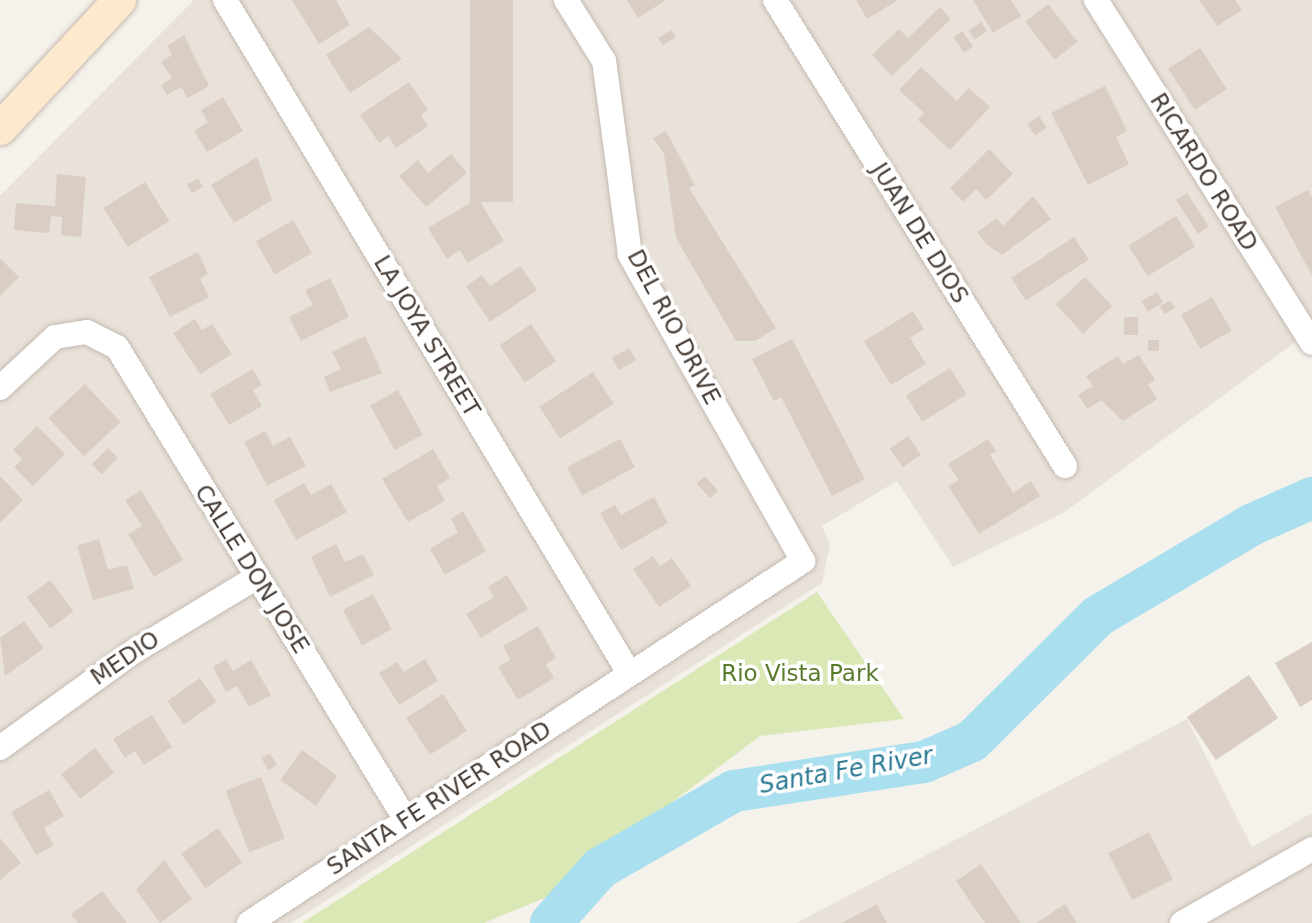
<!DOCTYPE html>
<style>
body{margin:0}
#map{position:relative;width:1312px;height:923px;overflow:hidden;background:#f5f1eb;font-family:"DejaVu Sans",sans-serif}
div>[style]{position:absolute}
[style*='--x']{left:calc(var(--x)*1px);top:calc(var(--y)*1px);width:calc(var(--w)*1px);rotate:calc(var(--a)*1deg)}
.residential>*{inset:0;background:#e9e2da}
.green>*{inset:0;background:#dae8b6}
.river>*{height:42px;margin:-21px;padding:0 21px;transform-origin:21px;border-radius:21px;background:#aadfef}
.building>*{inset:0;background:#dacdc4;transform-origin:0 0}
.roads{filter:drop-shadow(0 0 2px #c4bab1) drop-shadow(0 0 2px #c4bab1)}
.street>*{height:24px;margin:-12px;padding:0 12px;transform-origin:12px;border-radius:12px;background:#fff}
.secondary>*{height:33px;margin:-16.5px;padding:0 16.5px;transform-origin:16.5px;border-radius:16.5px;background:#fde9cd}
span{translate:-50% -50%;white-space:nowrap;text-align:center;line-height:1.15;-webkit-text-stroke:7px #fff;paint-order:stroke}
.street-label{font-size:23px;color:#4a4039}
.park-label{font-size:23px;color:#587b2c}
.water-label{font-size:24px;color:#2c7a94;font-style:italic}
</style>
<div id="map">
<div class="residential">
<i style="clip-path:polygon(194px 0,1312px 0,1312px 330px,1063px 513px,953px 567px,897px 481px,822px 526px,830px 544px,822px 583px,291px 923px,0 923px,0 196px)"></i>
<i style="clip-path:polygon(1187px 719px,1252px 847px,1312px 813px,1312px 923px,796px 923px)"></i>
</div>
<div class="green">
<i style="clip-path:polygon(817px 592px,904px 719px,760px 736px,547px 897px,484px 923px,302px 923px)"></i>
</div>
<div class="river">
<i style="--x:551;--y:923;--w:74;--a:-48.3"></i>
<i style="--x:600;--y:868;--w:155;--a:-29.9"></i>
<i style="--x:734;--y:791;--w:192;--a:-8.7"></i>
<i style="--x:924;--y:762;--w:52;--a:-23.6"></i>
<i style="--x:972;--y:741;--w:177;--a:-44.8"></i>
<i style="--x:1098;--y:616;--w:178;--a:-30.7"></i>
<i style="--x:1251;--y:525;--w:67;--a:-23.9"></i>
</div>
<div class="building">
<i style="clip-path:polygon(292px 0,336px 0,350px 25px,319px 44px)"></i>
<i style="left:470px;top:0;width:43px;height:202px"></i>
<i style="clip-path:polygon(627px 0,666px 0,638px 18px)"></i>
<i style="clip-path:polygon(856px 0,898px 0,867px 19px)"></i>
<i style="clip-path:polygon(973px 0,1011px 0,1021px 16px,993px 33px)"></i>
<i style="clip-path:polygon(1199px 0,1235px 0,1242px 10px,1217px 26px)"></i>
<i style="left:1048px;top:4px;width:48px;height:29px;rotate:52deg"></i>
<i style="clip-path:polygon(940px 7px,951px 19px,892px 76px,872px 55px,899px 29px,908px 38px)"></i>
<i style="left:981px;top:22px;width:11px;height:15px;rotate:56deg"></i>
<i style="clip-path:polygon(369px 27px,402px 59px,350px 93px,326px 55px)"></i>
<i style="left:672px;top:30px;width:8px;height:16px;rotate:60deg"></i>
<i style="left:962px;top:31px;width:19px;height:11px;rotate:54deg"></i>
<i style="clip-path:polygon(184px 35px,209px 86px,188px 98px,181px 87px,167px 95px,161px 85px,172px 78px,161px 62px,172px 55px,167px 46px)"></i>
<i style="left:1200px;top:48px;width:49px;height:38px;rotate:57deg"></i>
<i style="clip-path:polygon(921px 67px,957px 101px,969px 88px,990px 107px,950px 150px,918px 120px,924px 113px,899px 90px)"></i>
<i style="clip-path:polygon(409px 82px,428px 110px,421px 115px,428px 126px,396px 148px,388px 136px,379px 143px,360px 115px)"></i>
<i style="clip-path:polygon(1105px 86px,1127px 131px,1116px 137px,1129px 164px,1088px 185px,1051px 113px)"></i>
<i style="clip-path:polygon(223px 97px,243px 131px,207px 152px,194px 131px,208px 122px,201px 110px)"></i>
<i style="left:1039px;top:116px;width:14px;height:14px;rotate:56deg"></i>
<i style="clip-path:polygon(666px 131px,695px 185px,689px 188px,776px 328px,755px 341px,736px 341px,676px 238px,664px 154px,653px 138px)"></i>
<i style="clip-path:polygon(989px 149px,1013px 174px,986px 200px,976px 189px,963px 202px,950px 188px)"></i>
<i style="clip-path:polygon(451px 154px,467px 173px,426px 207px,399px 176px,418px 160px,428px 173px)"></i>
<i style="clip-path:polygon(257px 157px,272px 200px,234px 223px,211px 185px)"></i>
<i style="clip-path:polygon(57px 174px,86px 177px,81px 237px,61px 235px,62px 217px,51px 216px,49px 233px,14px 230px,16px 203px,55px 206px)"></i>
<i style="left:198px;top:178px;width:10px;height:13px;rotate:61deg"></i>
<i style="left:145px;top:182px;width:46px;height:49px;rotate:58deg"></i>
<i style="clip-path:polygon(1308px 190px,1312px 197px,1312px 276px,1275px 207px)"></i>
<i style="left:1187px;top:193px;width:40px;height:13px;rotate:57deg"></i>
<i style="clip-path:polygon(1033px 196px,1051px 219px,1002px 255px,986px 244px,977px 232px,997px 218px,1003px 226px)"></i>
<i style="clip-path:polygon(478px 198px,504px 241px,467px 263px,460px 250px,447px 259px,428px 228px)"></i>
<i style="left:1176px;top:216px;width:36px;height:56px;rotate:58deg"></i>
<i style="left:293px;top:220px;width:38px;height:43px;rotate:60deg"></i>
<i style="left:1074px;top:237px;width:27px;height:75px;rotate:57deg"></i>
<i style="clip-path:polygon(198px 252px,208px 274px,200px 279px,209px 297px,170px 317px,149px 277px)"></i>
<i style="clip-path:polygon(0 258px,19px 277px,0 296px)"></i>
<i style="clip-path:polygon(520px 266px,537px 290px,490px 322px,466px 286px,482px 275px,490px 286px)"></i>
<i style="left:1085px;top:277px;width:40px;height:40px;rotate:47deg"></i>
<i style="clip-path:polygon(330px 278px,349px 317px,301px 341px,289px 317px,313px 305px,305px 290px)"></i>
<i style="left:1157px;top:292px;width:12px;height:18px;rotate:59deg"></i>
<i style="left:1212px;top:297px;width:39px;height:36px;rotate:60deg"></i>
<i style="left:1170px;top:300px;width:9px;height:12px;rotate:58deg"></i>
<i style="clip-path:polygon(913px 311px,924px 329px,910px 338px,926px 364px,891px 385px,864px 341px)"></i>
<i style="left:1124px;top:317px;width:14px;height:18px"></i>
<i style="clip-path:polygon(195px 319px,202px 330px,212px 324px,232px 354px,200px 374px,173px 333px)"></i>
<i style="left:531px;top:324px;width:45px;height:38px;rotate:56deg"></i>
<i style="clip-path:polygon(365px 336px,382px 373px,330px 392px,324px 377px,341px 369px,332px 352px)"></i>
<i style="clip-path:polygon(792px 339px,865px 479px,832px 496px,781px 397px,774px 401px,752px 359px)"></i>
<i style="left:1148px;top:340px;width:11px;height:11px"></i>
<i style="left:629px;top:348px;width:14px;height:20px;rotate:60deg"></i>
<i style="clip-path:polygon(1139px 355px,1155px 380px,1148px 385px,1157px 399px,1123px 421px,1101px 400px,1087px 409px,1078px 395px,1093px 386px,1086px 376px,1118px 356px,1123px 364px)"></i>
<i style="left:950px;top:368px;width:31px;height:52px;rotate:58deg"></i>
<i style="clip-path:polygon(253px 369px,262px 385px,253px 390px,262px 406px,229px 425px,210px 394px)"></i>
<i style="left:593px;top:372px;width:38px;height:64px;rotate:57deg"></i>
<i style="left:85px;top:384px;width:52px;height:50px;rotate:47deg"></i>
<i style="left:398px;top:390px;width:51px;height:32px;rotate:61deg"></i>
<i style="clip-path:polygon(37px 426px,65px 454px,33px 486px,14px 467px,22px 459px,13px 450px)"></i>
<i style="clip-path:polygon(265px 431px,273px 446px,290px 437px,306px 466px,267px 486px,244px 442px)"></i>
<i style="left:908px;top:436px;width:23px;height:22px;rotate:56deg"></i>
<i style="left:620px;top:439px;width:32px;height:60px;rotate:62deg"></i>
<i style="clip-path:polygon(988px 439px,996px 451px,990px 455px,1013px 493px,1031px 481px,1040px 496px,979px 534px,948px 486px,959px 480px,948px 464px)"></i>
<i style="left:108px;top:448px;width:14px;height:23px;rotate:45deg"></i>
<i style="clip-path:polygon(433px 449px,450px 478px,437px 486px,445px 501px,408px 522px,382px 479px)"></i>
<i style="clip-path:polygon(0 476px,23px 500px,0 523px)"></i>
<i style="left:705px;top:476px;width:20px;height:11px;rotate:49deg"></i>
<i style="clip-path:polygon(304px 483px,311px 495px,331px 484px,347px 512px,296px 540px,274px 500px)"></i>
<i style="clip-path:polygon(141px 490px,183px 560px,154px 577px,128px 534px,142px 526px,125px 500px)"></i>
<i style="clip-path:polygon(654px 497px,668px 523px,621px 550px,600px 513px,615px 505px,621px 515px)"></i>
<i style="clip-path:polygon(463px 511px,486px 551px,445px 575px,430px 549px,458px 532px,451px 519px)"></i>
<i style="clip-path:polygon(99px 539px,108px 570px,127px 565px,134px 589px,93px 600px,77px 546px)"></i>
<i style="clip-path:polygon(336px 544px,345px 562px,363px 554px,374px 575px,330px 597px,311px 557px)"></i>
<i style="clip-path:polygon(653px 556px,660px 566px,672px 558px,691px 586px,659px 607px,633px 569px)"></i>
<i style="clip-path:polygon(507px 575px,528px 609px,481px 638px,466px 614px,494px 597px,488px 587px)"></i>
<i style="left:50px;top:580px;width:39px;height:29px;rotate:53deg"></i>
<i style="left:373px;top:594px;width:40px;height:34px;rotate:62deg"></i>
<i style="clip-path:polygon(24px 621px,44px 648px,5px 676px,0 638px)"></i>
<i style="clip-path:polygon(538px 626px,556px 658px,546px 664px,554px 678px,518px 700px,498px 667px,510px 660px,503px 646px)"></i>
<i style="clip-path:polygon(1312px 642px,1312px 700px,1300px 707px,1275px 663px)"></i>
<i style="clip-path:polygon(226px 659px,233px 671px,251px 660px,271px 695px,249px 707px,237px 686px,226px 692px,213px 667px)"></i>
<i style="clip-path:polygon(425px 659px,438px 681px,399px 705px,379px 673px,397px 662px,404px 672px)"></i>
<i style="left:1249px;top:675px;width:52px;height:75px;rotate:56deg"></i>
<i style="left:200px;top:678px;width:29px;height:40px;rotate:55deg"></i>
<i style="left:443px;top:694px;width:44px;height:44px;rotate:57deg"></i>
<i style="clip-path:polygon(152px 715px,172px 747px,144px 765px,135px 751px,125px 758px,113px 739px)"></i>
<i style="left:95px;top:748px;width:31px;height:43px;rotate:52deg"></i>
<i style="left:302px;top:750px;width:44px;height:37px;rotate:36deg"></i>
<i style="left:270px;top:753px;width:14px;height:10px;rotate:60deg"></i>
<i style="left:261px;top:777px;width:66px;height:38px;rotate:69deg"></i>
<i style="clip-path:polygon(49px 790px,64px 816px,44px 828px,54px 845px,36px 855px,11px 812px)"></i>
<i style="left:218px;top:828px;width:42px;height:45px;rotate:55deg"></i>
<i style="left:1149px;top:832px;width:53px;height:46px;rotate:63deg"></i>
<i style="clip-path:polygon(0 838px,21px 863px,0 880px)"></i>
<i style="clip-path:polygon(164px 860px,192px 899px,160px 923px,136px 890px)"></i>
<i style="clip-path:polygon(981px 864px,1021px 923px,985px 923px,956px 881px)"></i>
<i style="clip-path:polygon(102px 891px,127px 923px,78px 923px,71px 914px)"></i>
<i style="clip-path:polygon(877px 904px,887px 923px,842px 923px)"></i>
<i style="clip-path:polygon(1065px 904px,1077px 923px,1036px 923px)"></i>
</div>
<div class="roads">
<div class="street">
<i style="--x:225;--y:0;--w:785;--a:59.02"></i>
<i style="--x:775;--y:0;--w:549;--a:58.11"></i>
<i style="--x:1096;--y:0;--w:405;--a:57.8"></i>
<i style="--x:0;--y:388;--w:75;--a:-42.8"></i>
<i style="--x:55;--y:337;--w:32;--a:-9"></i>
<i style="--x:87;--y:332;--w:34;--a:27"></i>
<i style="--x:117;--y:347;--w:554;--a:58.58"></i>
<i style="--x:0;--y:748;--w:164;--a:-35.8"></i>
<i style="--x:133;--y:652;--w:145;--a:-31.2"></i>
<i style="--x:249;--y:923;--w:662;--a:-33.16"></i>
<i style="--x:803;--y:561;--w:352;--a:-119.5"></i>
<i style="--x:630;--y:255;--w:196;--a:-97.6"></i>
<i style="--x:604;--y:61;--w:72;--a:-121.9"></i>
<i style="--x:1182;--y:923;--w:150;--a:-29.6"></i>
</div>
<div class="secondary">
<i style="--x:0;--y:128;--w:175;--a:-47.1"></i>
</div>
</div>
<div class="street-label">
<span style="left:1204px;top:172px;rotate:58deg">RICARDO ROAD</span>
<span style="left:920px;top:233px;rotate:58deg">JUAN DE DIOS</span>
<span style="left:674px;top:327px;rotate:62deg">DEL RIO DRIVE</span>
<span style="left:427px;top:336px;rotate:59deg">LA JOYA STREET</span>
<span style="left:252px;top:569px;rotate:58deg">CALLE DON JOSE</span>
<span style="left:125px;top:658px;rotate:-34deg">MEDIO</span>
<span style="left:439px;top:798px;rotate:-33deg">SANTA FE RIVER ROAD</span>
</div>
<div class="park-label">
<span style="left:800px;top:673px">Rio Vista Park</span>
</div>
<div class="water-label">
<span style="left:846px;top:771px;rotate:-10deg">Santa Fe River</span>
</div>
</div>
